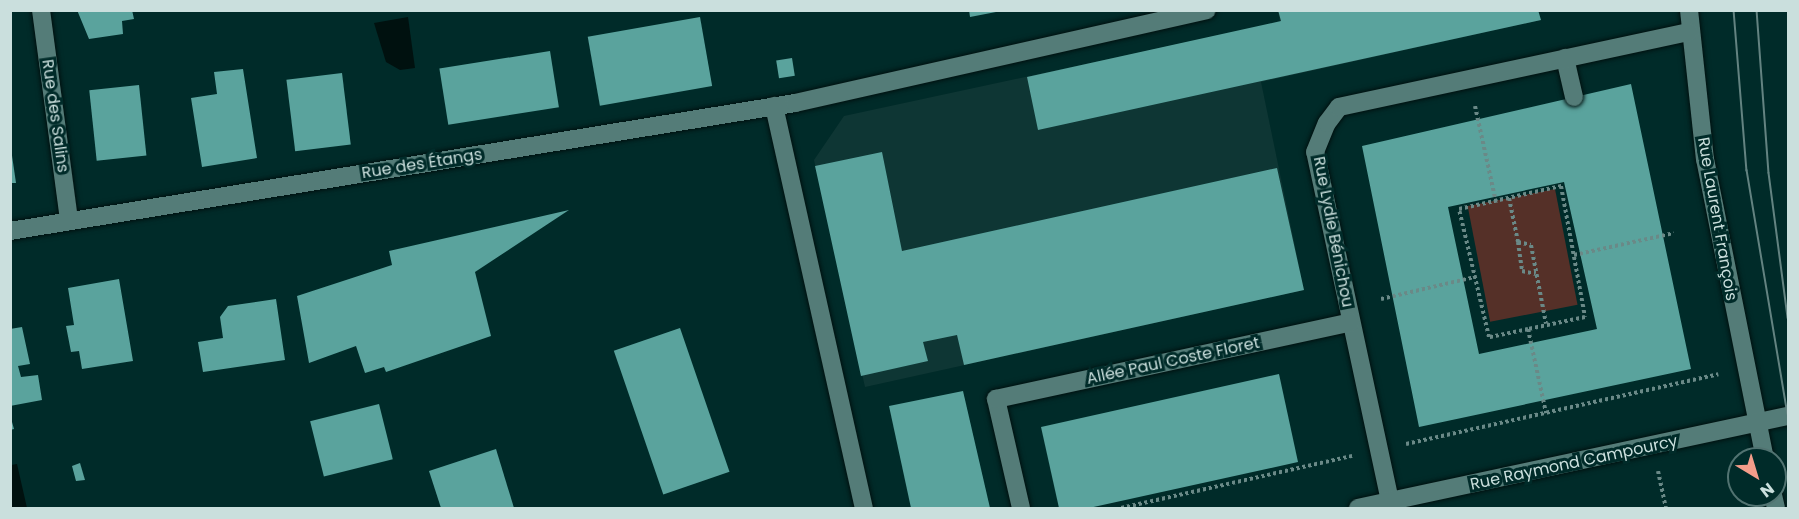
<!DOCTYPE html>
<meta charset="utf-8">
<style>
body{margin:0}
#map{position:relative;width:1799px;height:519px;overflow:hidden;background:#002b29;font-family:Poppins,sans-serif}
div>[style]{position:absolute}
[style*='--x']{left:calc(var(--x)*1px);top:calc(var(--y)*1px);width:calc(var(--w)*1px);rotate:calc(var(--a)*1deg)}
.built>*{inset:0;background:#0e3634}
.green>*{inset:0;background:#553028;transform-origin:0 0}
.water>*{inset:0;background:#00110f}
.building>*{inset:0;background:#5aa39d;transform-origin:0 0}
.path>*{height:4px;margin-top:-2px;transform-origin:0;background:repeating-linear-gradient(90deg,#6a8987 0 3px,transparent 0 6px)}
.roads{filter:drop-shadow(0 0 2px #001110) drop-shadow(0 0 2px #001110)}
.lane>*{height:18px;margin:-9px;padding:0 9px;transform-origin:9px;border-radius:9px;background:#547c78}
.street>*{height:18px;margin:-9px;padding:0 9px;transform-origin:9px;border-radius:9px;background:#547c78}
.tram>*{height:1.5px;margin:-0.75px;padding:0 0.75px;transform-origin:0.75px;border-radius:0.75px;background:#638381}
span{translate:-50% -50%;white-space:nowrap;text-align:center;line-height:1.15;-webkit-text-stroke:6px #002b29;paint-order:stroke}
.street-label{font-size:16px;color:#cadfdd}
.frame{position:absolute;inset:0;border:12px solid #cadfdd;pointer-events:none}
.north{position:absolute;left:1727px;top:447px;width:60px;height:60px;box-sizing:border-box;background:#002b29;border:2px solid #517371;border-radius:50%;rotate:142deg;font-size:16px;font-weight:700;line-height:24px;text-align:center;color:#cadfdd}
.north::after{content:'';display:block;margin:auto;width:21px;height:27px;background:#f49d8a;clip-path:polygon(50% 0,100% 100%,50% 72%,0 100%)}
</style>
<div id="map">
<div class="built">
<i style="clip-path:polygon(1538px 10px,1541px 20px,1261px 82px,1304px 290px,865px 387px,814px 160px,844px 116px,1280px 22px,1278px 11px)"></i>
</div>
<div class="green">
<i style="left:1555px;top:189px;width:118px;height:89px;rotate:79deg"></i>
</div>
<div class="water">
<i style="clip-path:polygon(408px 17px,415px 68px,400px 70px,386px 62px,374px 23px)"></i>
<i style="clip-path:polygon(17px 464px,27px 508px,11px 508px,11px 465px)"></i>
</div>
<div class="building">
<i style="clip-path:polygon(77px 10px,132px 10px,134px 19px,122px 21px,123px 34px,89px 39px)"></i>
<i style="clip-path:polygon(969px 10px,996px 10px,996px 12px,970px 17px)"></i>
<i style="clip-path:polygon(1278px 10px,1538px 10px,1541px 20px,1038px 130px,1027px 77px,1281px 21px)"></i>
<i style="left:700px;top:17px;width:70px;height:114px;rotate:80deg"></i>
<i style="left:550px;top:51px;width:57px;height:112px;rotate:81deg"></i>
<i style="left:792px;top:58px;width:18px;height:16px;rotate:81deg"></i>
<i style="clip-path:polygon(243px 69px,257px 158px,202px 167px,191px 98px,217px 94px,214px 72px)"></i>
<i style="left:342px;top:73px;width:72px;height:56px;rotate:83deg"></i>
<i style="clip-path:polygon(evenodd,1631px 84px,1691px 369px,1419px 427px,1362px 146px,1631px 84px,1564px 182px,1597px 329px,1479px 354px,1448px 207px,1564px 182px)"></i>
<i style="left:139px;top:85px;width:71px;height:50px;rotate:84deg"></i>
<i style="clip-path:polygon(10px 142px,16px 183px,10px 183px)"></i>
<i style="clip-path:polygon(882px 152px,902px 251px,1277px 168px,1304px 290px,964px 365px,957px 335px,923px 342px,928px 361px,861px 376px,815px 166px)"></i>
<i style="clip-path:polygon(569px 210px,475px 272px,491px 336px,386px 372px,384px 367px,365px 373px,356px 346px,309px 363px,297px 296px,392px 265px,389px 251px)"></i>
<i style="clip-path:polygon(119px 279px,133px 361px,82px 369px,79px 351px,71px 352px,66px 326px,74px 325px,68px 288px)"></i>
<i style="clip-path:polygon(276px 299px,285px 360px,203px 372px,198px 342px,223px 338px,220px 317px,228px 306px)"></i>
<i style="clip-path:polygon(22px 327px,30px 364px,18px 366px,21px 377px,38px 375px,42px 400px,10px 406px,10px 329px)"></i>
<i style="left:680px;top:328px;width:152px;height:70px;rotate:71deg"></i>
<i style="clip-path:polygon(1279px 374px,1298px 462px,1089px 508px,1059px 508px,1041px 427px)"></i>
<i style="clip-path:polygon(963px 391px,990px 508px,911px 508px,889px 406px)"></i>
<i style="left:379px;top:404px;width:57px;height:71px;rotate:76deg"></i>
<i style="clip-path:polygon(10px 415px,14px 429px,10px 430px)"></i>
<i style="clip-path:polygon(496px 449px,514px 508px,441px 508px,429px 471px)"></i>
<i style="clip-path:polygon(80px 463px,85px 480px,76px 481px,72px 466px)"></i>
</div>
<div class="path">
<i style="--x:1475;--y:106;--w:98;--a:77.7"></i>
<i style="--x:1509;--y:198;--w:45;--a:78.4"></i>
<i style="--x:1518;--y:242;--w:13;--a:13"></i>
<i style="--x:1531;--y:245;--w:80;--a:79.2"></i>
<i style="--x:1518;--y:242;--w:29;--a:82"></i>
<i style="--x:1522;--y:271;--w:14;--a:12"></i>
<i style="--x:1574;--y:255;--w:102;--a:-12.4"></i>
<i style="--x:1381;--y:299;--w:97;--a:-13.2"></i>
<i style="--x:1528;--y:329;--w:40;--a:168"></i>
<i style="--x:1489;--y:337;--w:131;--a:-103.2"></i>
<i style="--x:1459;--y:209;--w:105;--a:-12.7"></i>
<i style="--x:1561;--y:186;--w:133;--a:79.6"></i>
<i style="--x:1585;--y:317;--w:58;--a:168.1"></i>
<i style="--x:1528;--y:329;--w:86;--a:77.9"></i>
<i style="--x:1406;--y:444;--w:320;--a:-12.6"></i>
<i style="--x:1658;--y:471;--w:38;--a:78"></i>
<i style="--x:1121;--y:508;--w:237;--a:-12.7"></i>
</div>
<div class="roads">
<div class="lane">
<i style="--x:1565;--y:58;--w:40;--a:77"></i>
</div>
<div class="street">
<i style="--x:41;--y:10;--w:213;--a:82.4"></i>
<i style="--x:1689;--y:10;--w:150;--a:83.9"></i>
<i style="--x:1705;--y:159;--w:306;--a:78.7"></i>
<i style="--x:774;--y:106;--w:412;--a:77.4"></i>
<i style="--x:10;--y:231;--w:795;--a:-9.26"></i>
<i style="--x:795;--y:103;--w:422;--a:-12.7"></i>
<i style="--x:1773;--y:495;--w:13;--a:77"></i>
<i style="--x:1390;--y:501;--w:357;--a:-102.1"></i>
<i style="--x:1315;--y:152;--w:31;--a:-68"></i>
<i style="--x:1327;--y:123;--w:20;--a:-53"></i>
<i style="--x:1339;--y:107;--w:358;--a:-12.1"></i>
<i style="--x:1021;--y:508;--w:112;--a:-102.9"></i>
<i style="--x:996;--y:399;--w:363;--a:-12.2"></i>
<i style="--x:1358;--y:508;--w:440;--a:-12.1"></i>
</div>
</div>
<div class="tram">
<i style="--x:1734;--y:10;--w:161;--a:85.4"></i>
<i style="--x:1747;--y:170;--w:247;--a:80.5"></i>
<i style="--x:1757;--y:10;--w:163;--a:85.8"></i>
<i style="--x:1769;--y:173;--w:146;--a:82.5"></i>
</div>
<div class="street-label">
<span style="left:55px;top:116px;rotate:82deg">Rue des Salins</span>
<span style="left:422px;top:164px;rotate:-9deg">Rue des Étangs</span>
<span style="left:1717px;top:219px;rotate:80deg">Rue Laurent François</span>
<span style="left:1333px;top:232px;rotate:79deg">Rue Lydie Bénichou</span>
<span style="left:1173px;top:361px;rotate:-12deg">Allée Paul Coste Floret</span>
<span style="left:1574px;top:463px;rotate:-12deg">Rue Raymond Campourcy</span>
</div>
<div class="frame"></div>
<div class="north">N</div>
</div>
